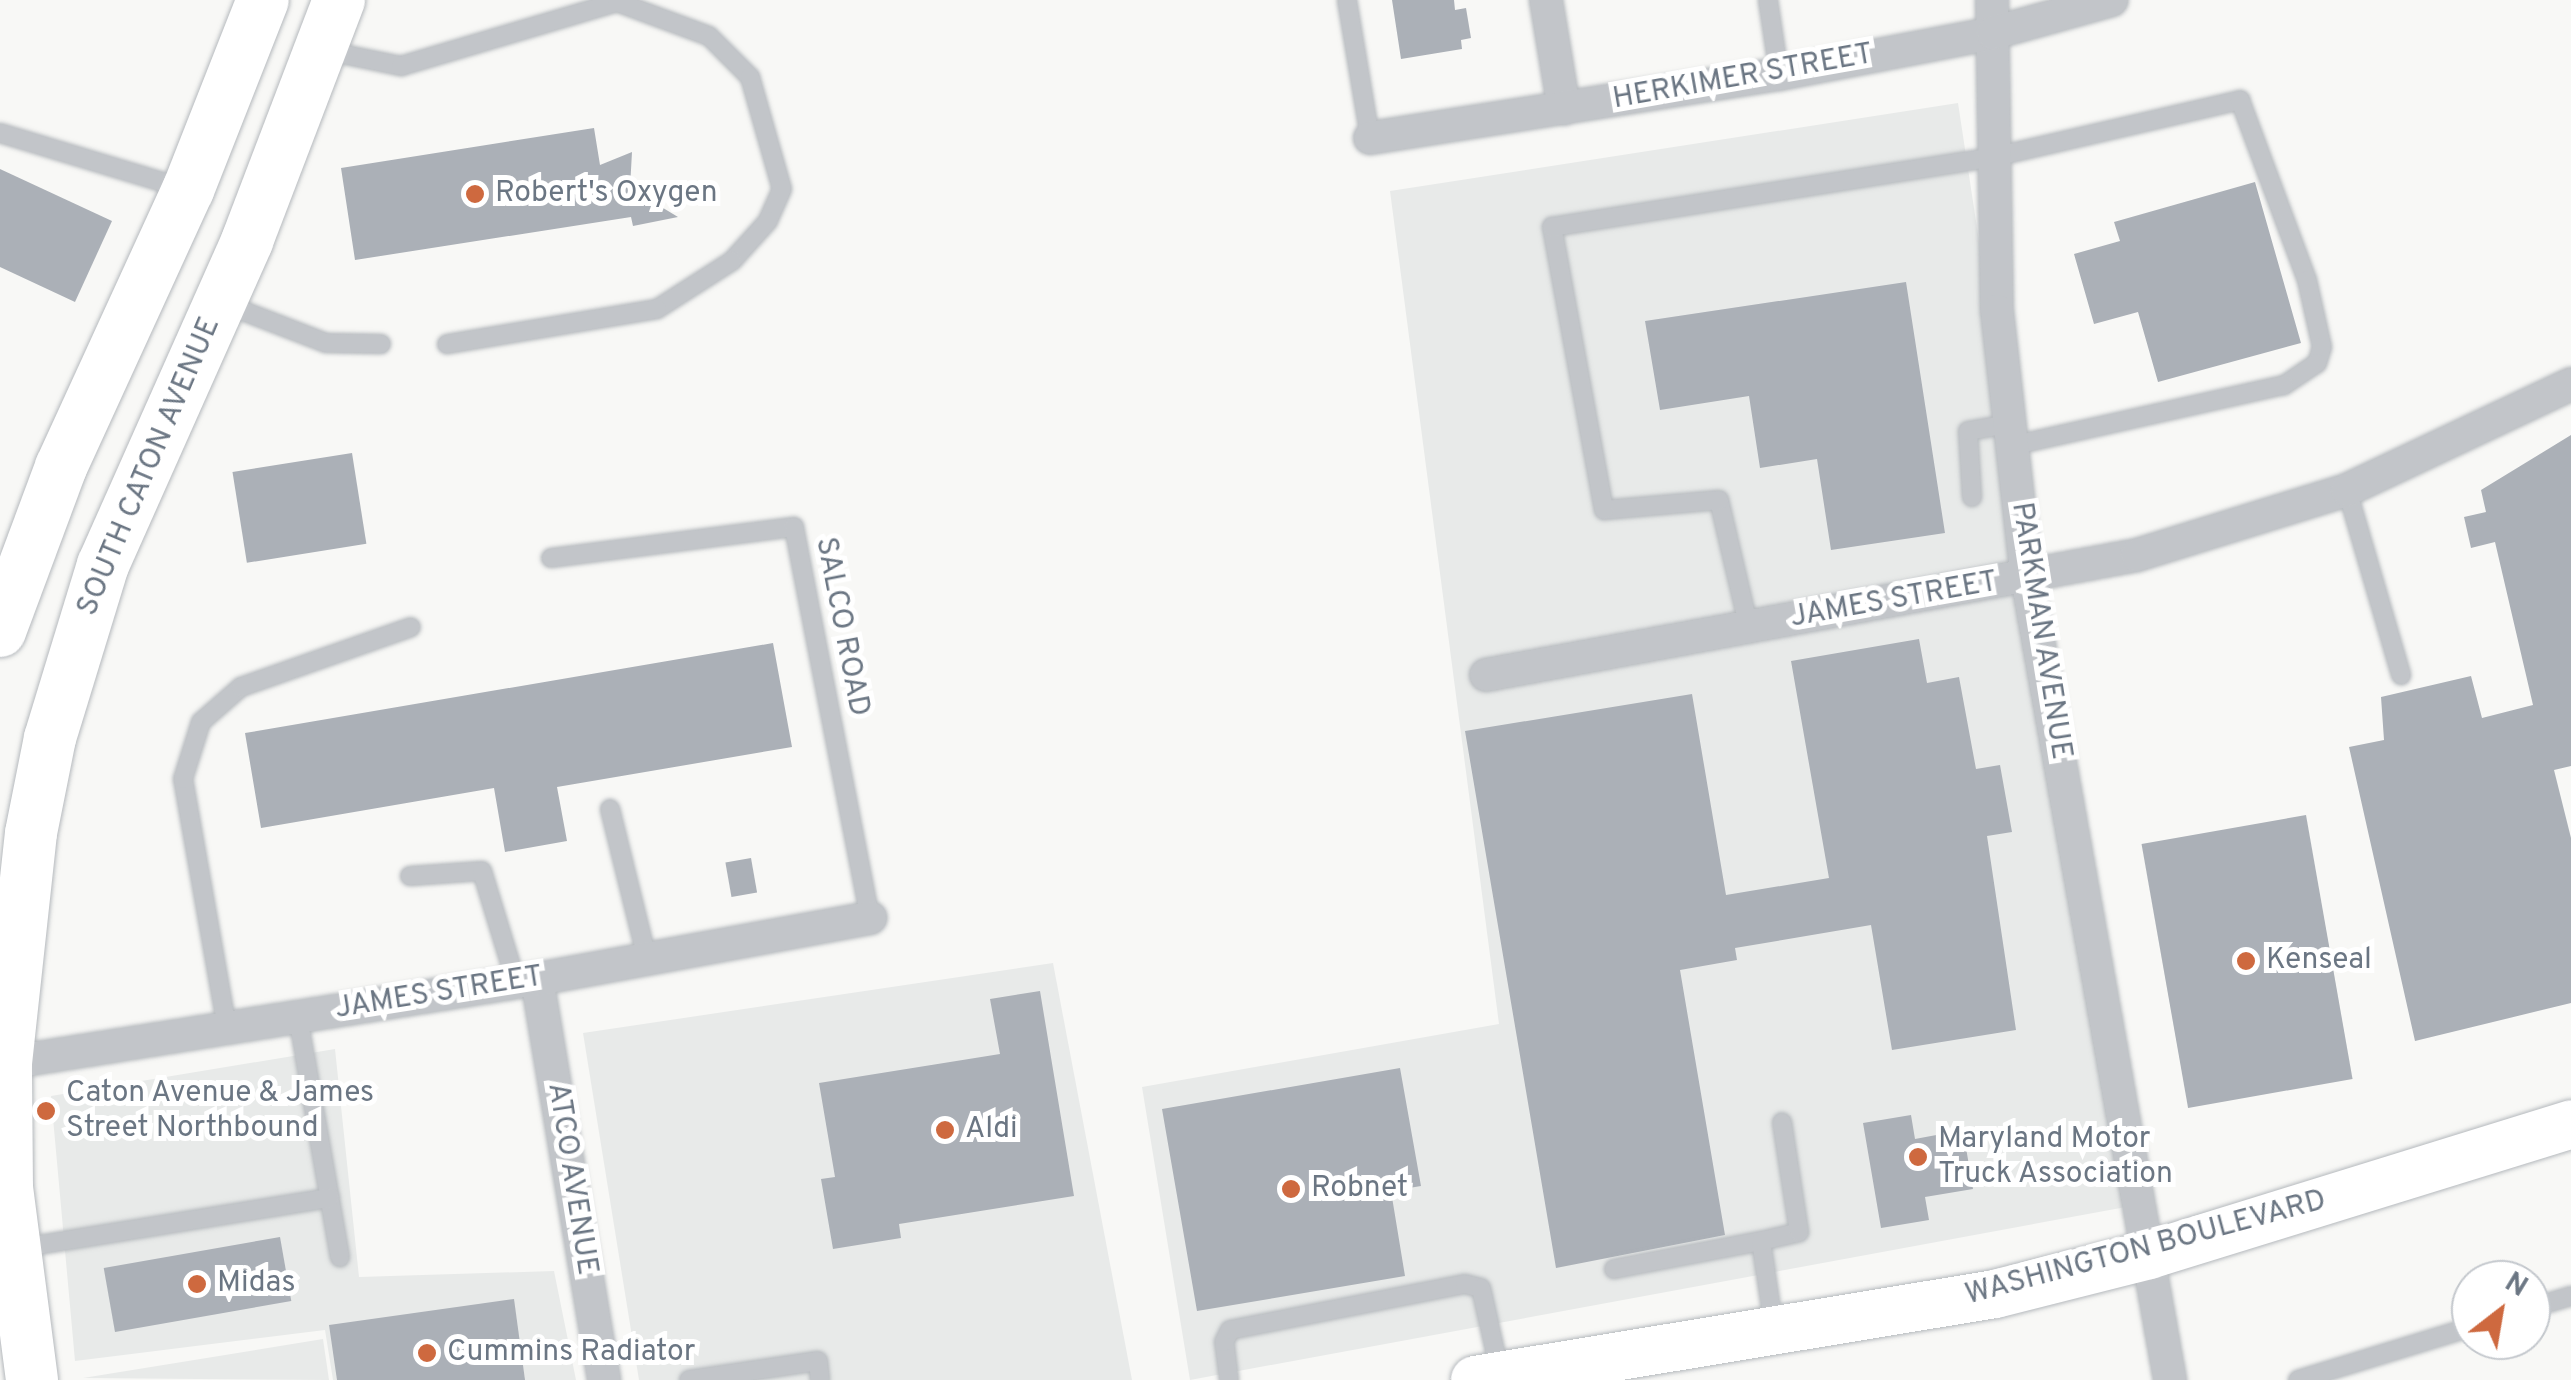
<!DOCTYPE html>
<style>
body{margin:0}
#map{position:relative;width:2571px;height:1380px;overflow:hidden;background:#f8f8f6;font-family:Overpass,sans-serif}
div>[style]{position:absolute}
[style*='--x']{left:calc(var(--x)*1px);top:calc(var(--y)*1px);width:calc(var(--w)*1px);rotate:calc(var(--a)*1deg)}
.built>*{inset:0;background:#e8eae9}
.building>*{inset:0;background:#abb0b7;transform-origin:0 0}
.roads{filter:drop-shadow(0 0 2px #b5b9bd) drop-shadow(0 0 2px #b5b9bd)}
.service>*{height:18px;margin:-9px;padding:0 9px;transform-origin:9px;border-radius:9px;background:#c2c5c9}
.minor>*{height:32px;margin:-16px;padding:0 16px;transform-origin:16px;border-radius:16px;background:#c2c5c9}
.secondary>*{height:48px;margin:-24px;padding:0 24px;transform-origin:24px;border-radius:24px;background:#fff}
.primary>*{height:52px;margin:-26px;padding:0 26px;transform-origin:26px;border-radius:26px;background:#fff}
.dots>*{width:28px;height:28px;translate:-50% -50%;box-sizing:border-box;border:5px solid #fff;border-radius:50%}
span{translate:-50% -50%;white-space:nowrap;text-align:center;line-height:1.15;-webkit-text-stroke:10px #fff;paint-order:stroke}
.street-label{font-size:30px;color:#6b7683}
.poi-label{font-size:30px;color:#6b7683}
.left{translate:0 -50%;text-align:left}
.north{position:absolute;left:2451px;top:1260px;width:100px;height:100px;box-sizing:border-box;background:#fff;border:2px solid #c4c8cd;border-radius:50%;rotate:31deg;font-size:28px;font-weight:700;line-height:40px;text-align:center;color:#6b7683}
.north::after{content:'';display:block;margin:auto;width:35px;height:45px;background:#ce693f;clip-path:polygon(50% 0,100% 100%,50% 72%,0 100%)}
</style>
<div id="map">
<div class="built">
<i style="clip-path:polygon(1958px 103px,2126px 1207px,1190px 1380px,1142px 1087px,1499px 1024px,1390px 191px)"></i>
<i style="clip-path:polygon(1053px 963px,1132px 1380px,639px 1380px,583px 1033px)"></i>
<i style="clip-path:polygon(335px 1049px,359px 1277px,554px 1271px,576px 1380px,333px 1380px,325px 1330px,75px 1361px,51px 1096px)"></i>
<i style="clip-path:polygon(323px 1339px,329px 1380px,83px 1378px)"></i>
</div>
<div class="building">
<i style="clip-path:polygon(1392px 0,1454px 0,1455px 10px,1466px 8px,1471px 38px,1461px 40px,1462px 49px,1401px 59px)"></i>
<i style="clip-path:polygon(594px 128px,600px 165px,632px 152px,630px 188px,678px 217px,633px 226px,631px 217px,355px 260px,341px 168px)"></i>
<i style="clip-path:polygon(0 169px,112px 221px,75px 302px,0 267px)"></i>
<i style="clip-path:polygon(2255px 182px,2301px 343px,2158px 382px,2138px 312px,2094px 324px,2074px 254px,2120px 241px,2114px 222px)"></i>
<i style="clip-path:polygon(1906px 282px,1945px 533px,1831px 550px,1817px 459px,1760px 468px,1749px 396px,1660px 410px,1645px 321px)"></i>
<i style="clip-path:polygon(2571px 435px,2571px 766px,2554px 770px,2571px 838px,2571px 1003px,2415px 1041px,2349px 747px,2384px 740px,2381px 697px,2471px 676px,2482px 718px,2533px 705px,2495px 542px,2471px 548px,2464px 517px,2486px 512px,2481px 490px)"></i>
<i style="left:352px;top:453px;width:92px;height:121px;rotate:81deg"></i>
<i style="clip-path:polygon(1919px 639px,1927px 683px,1959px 677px,1976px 769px,2000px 765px,2012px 832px,1987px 836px,2016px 1030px,1892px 1050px,1871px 925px,1735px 948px,1737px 960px,1680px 970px,1725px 1235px,1556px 1268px,1465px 731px,1692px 694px,1726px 895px,1829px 878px,1791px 661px)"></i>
<i style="clip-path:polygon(773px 643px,792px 747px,557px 787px,567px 841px,505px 852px,494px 788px,261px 828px,245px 733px)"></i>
<i style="left:2306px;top:815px;width:268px;height:167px;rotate:80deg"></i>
<i style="left:751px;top:858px;width:35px;height:26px;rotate:80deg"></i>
<i style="clip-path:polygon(1040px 991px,1074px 1196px,899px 1224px,901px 1238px,833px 1249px,821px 1179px,835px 1177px,819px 1083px,1000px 1054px,990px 999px)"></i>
<i style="clip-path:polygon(1400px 1068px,1421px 1186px,1391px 1191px,1405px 1276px,1197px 1311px,1162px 1109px)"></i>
<i style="clip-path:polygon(1911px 1115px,1915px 1139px,1963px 1130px,1973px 1189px,1925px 1197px,1929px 1220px,1881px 1228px,1863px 1123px)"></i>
<i style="left:280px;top:1237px;width:65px;height:179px;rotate:80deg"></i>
<i style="clip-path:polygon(514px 1299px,525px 1380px,337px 1380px,329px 1325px)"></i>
</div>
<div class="roads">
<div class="service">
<i style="--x:1347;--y:0;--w:140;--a:80.5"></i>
<i style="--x:1768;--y:0;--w:75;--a:81.5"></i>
<i style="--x:327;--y:51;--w:76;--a:11.5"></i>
<i style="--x:401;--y:66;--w:225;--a:-16.5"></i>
<i style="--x:617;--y:2;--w:98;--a:20.3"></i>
<i style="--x:709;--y:36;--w:58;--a:45"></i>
<i style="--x:750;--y:77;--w:116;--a:74.1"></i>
<i style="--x:782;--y:189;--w:35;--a:114"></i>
<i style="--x:768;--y:221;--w:54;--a:132"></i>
<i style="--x:732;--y:261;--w:89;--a:147.4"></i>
<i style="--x:657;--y:309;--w:213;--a:170.5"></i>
<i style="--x:0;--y:133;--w:194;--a:16.8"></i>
<i style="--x:225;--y:304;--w:108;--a:21.1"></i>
<i style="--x:326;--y:343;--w:55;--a:1"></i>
<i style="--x:2347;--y:490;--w:193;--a:73.7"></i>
<i style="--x:1972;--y:497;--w:66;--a:-93.5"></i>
<i style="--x:1968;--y:431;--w:42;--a:-9.7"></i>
<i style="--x:551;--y:558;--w:245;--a:-7.3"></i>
<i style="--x:794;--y:527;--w:398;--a:79"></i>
<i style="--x:1749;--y:628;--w:131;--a:-103.2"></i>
<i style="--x:1719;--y:500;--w:115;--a:175"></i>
<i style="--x:1604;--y:510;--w:288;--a:-100.4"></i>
<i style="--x:1552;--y:227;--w:448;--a:-9"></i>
<i style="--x:1994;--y:157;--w:253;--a:-13"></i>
<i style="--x:2240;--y:100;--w:192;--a:69.6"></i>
<i style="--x:2307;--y:280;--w:69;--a:77.4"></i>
<i style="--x:2322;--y:347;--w:17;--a:107"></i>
<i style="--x:2317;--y:363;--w:40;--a:146"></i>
<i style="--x:2284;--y:385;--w:279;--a:167.4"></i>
<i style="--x:610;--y:809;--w:154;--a:76.1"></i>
<i style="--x:410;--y:876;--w:72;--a:-4"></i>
<i style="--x:482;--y:871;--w:116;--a:73"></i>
<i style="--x:298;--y:1017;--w:244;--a:80.1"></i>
<i style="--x:227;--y:1028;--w:253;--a:-100"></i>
<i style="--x:183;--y:779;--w:60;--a:-72.5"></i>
<i style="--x:201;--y:722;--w:53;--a:-41.2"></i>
<i style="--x:241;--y:687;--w:180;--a:-19.4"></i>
<i style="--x:20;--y:1248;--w:314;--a:-9.2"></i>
<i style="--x:1614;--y:1269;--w:150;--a:-10.8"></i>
<i style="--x:2531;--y:1308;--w:42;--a:-16.7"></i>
<i style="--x:1774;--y:1328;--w:88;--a:-98.5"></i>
<i style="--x:1761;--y:1241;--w:39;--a:-13"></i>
<i style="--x:1799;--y:1232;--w:111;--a:-98.8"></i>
<i style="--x:689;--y:1380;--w:130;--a:-8.4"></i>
<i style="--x:818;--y:1361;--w:19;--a:84"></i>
<i style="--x:1229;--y:1380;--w:38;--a:-97"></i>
<i style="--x:1224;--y:1342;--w:13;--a:-63"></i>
<i style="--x:1230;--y:1330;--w:239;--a:-11.1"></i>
<i style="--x:1465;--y:1284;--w:16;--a:14"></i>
<i style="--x:1481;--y:1288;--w:87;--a:77.4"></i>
<i style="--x:2298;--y:1380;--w:181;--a:-17"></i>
</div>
<div class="minor">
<i style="--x:1546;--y:0;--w:110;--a:80.6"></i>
<i style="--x:1992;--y:0;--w:311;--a:89.1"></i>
<i style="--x:1997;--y:311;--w:268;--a:83.6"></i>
<i style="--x:2027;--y:577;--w:816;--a:79.9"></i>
<i style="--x:1370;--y:138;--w:414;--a:-8.9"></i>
<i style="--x:1779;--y:74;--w:218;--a:-10.8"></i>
<i style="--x:1993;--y:33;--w:123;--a:-15.5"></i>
<i style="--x:1486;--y:675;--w:662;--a:-10.44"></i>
<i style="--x:2137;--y:555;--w:220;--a:-17.2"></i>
<i style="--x:2347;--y:490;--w:248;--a:-25.3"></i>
<i style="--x:537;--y:979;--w:407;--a:80.5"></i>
<i style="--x:6;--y:1063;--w:538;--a:-8.99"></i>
<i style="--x:537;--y:979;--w:339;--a:-10.4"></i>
</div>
<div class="secondary">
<i style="--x:1475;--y:1380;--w:527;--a:-9.39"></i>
<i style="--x:1995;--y:1294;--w:159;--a:-14.2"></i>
<i style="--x:2149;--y:1255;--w:442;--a:-17.2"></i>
</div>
<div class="primary">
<i style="--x:0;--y:631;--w:175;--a:-69.6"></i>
<i style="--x:61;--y:467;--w:305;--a:-65.4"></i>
<i style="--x:188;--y:190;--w:204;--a:-68.5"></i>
<i style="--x:32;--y:1380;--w:194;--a:-97.4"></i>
<i style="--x:7;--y:1188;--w:125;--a:-90.5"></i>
<i style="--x:6;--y:1063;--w:231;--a:-83.8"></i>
<i style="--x:31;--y:833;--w:97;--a:-78.7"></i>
<i style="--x:50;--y:738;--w:181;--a:-73"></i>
<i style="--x:103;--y:565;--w:355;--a:-66"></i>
<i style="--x:247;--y:241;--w:258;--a:-69.1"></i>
</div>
</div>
<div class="dots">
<i style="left:475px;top:194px;background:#ce693f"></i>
<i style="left:2246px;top:961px;background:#ce693f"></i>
<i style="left:46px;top:1111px;background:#ce693f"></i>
<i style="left:945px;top:1130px;background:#ce693f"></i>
<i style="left:1918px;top:1157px;background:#ce693f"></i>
<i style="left:1291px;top:1189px;background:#ce693f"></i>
<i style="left:197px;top:1284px;background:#ce693f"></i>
<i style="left:427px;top:1353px;background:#ce693f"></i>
</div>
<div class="street-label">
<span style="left:1743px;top:78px;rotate:-10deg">HERKIMER STREET</span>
<span style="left:150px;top:467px;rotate:-67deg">SOUTH CATON AVENUE</span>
<span style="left:1894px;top:601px;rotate:-10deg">JAMES STREET</span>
<span style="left:841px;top:627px;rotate:79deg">SALCO ROAD</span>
<span style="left:2040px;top:631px;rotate:81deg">PARKMAN AVENUE</span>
<span style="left:439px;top:994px;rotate:-9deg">JAMES STREET</span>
<span style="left:571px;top:1179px;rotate:81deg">ATCO AVENUE</span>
<span style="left:2146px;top:1249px;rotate:-15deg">WASHINGTON BOULEVARD</span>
</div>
<div class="poi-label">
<span class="left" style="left:495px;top:194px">Robert's Oxygen</span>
<span class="left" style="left:2266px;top:961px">Kenseal</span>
<span class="left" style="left:66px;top:1111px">Caton Avenue &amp; James<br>Street Northbound</span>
<span class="left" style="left:965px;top:1130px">Aldi</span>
<span class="left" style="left:1938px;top:1157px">Maryland Motor<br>Truck Association</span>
<span class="left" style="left:1311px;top:1189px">Robnet</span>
<span class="left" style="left:217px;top:1284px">Midas</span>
<span class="left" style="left:447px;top:1353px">Cummins Radiator</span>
</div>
<div class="north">N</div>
</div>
